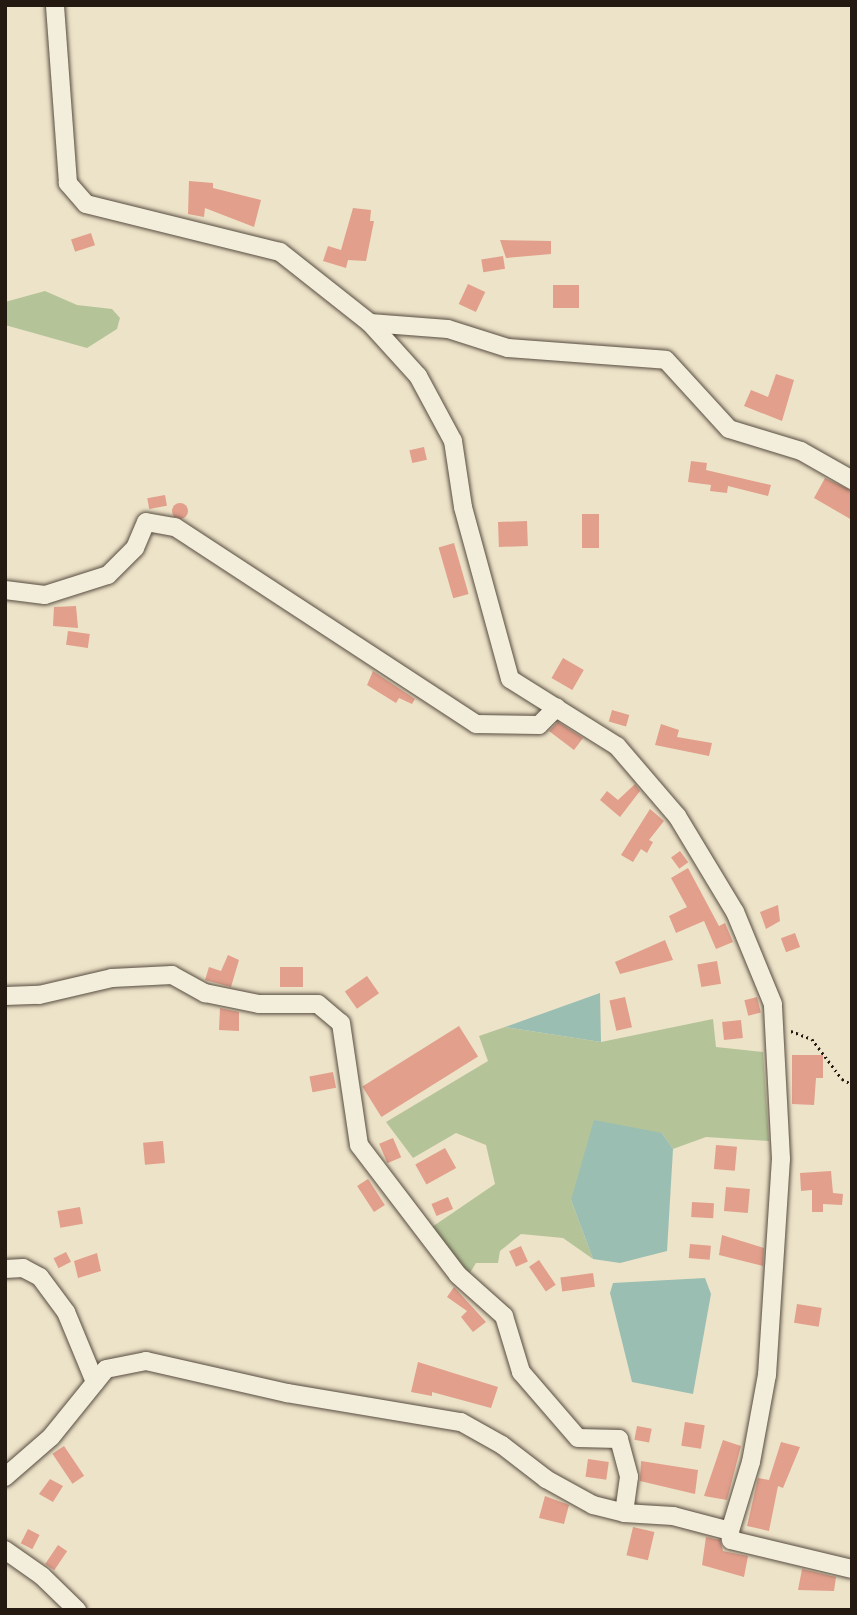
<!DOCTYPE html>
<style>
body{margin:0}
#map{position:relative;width:857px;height:1615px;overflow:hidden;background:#ede3c8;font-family:"Sorts Mill Goudy",serif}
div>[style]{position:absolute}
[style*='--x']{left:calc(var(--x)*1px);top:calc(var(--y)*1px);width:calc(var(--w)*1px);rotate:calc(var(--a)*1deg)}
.green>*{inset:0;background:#b5c498}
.water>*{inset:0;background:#9abeb2}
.building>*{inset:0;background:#e29f8b;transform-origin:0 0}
.round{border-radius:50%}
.path>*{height:2.5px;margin-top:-1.25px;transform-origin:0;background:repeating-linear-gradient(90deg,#251a12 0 2px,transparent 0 5.5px)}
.roads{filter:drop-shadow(0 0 2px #574c40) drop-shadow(0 0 2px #574c40)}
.minor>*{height:18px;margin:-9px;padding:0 9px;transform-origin:9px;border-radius:9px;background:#f3eddb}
span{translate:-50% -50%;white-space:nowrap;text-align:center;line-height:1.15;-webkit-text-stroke:7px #f3eddb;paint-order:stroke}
.frame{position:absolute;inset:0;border:7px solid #251a12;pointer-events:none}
</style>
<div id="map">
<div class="green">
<i style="clip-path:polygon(45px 291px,77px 305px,112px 309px,120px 318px,117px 329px,87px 348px,5px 325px,5px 302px)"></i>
<i style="clip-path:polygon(713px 1019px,716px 1047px,763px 1052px,769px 1141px,706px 1137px,673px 1149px,662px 1133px,571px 1200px,593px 1259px,563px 1238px,521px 1234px,500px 1251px,498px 1263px,476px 1263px,468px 1276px,432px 1227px,495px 1184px,486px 1145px,456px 1133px,413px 1158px,386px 1122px,488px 1061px,479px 1036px,505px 1027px,601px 1042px)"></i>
</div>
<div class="water">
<i style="clip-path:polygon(600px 993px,601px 1042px,505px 1027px)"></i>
<i style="clip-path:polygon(594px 1120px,662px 1133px,673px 1149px,667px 1251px,620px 1263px,593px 1259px,571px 1200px)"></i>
<i style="clip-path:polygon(705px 1278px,711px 1294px,693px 1394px,632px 1382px,610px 1293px,613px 1283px)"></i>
</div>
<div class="building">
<i style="clip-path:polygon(189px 181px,213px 183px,213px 188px,261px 200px,254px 227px,205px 208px,204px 217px,188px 214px)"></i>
<i style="clip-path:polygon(353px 208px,371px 210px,370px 221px,374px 221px,366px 261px,348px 260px,346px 268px,323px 261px,328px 246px,341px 250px)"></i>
<i style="left:91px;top:233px;width:13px;height:21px;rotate:72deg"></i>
<i style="clip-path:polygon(500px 240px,551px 241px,551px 254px,506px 258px)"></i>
<i style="left:503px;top:256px;width:13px;height:22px;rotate:81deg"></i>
<i style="left:468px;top:284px;width:19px;height:22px;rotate:25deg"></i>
<i style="left:553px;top:285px;width:26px;height:23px"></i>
<i style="clip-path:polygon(776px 374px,794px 380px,782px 421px,744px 406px,751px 390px,768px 397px)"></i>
<i style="left:424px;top:447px;width:13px;height:15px;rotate:77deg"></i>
<i style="clip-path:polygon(691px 461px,707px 463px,706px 470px,771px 485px,768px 496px,728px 486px,727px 493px,710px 491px,711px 485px,688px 482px)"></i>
<i style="clip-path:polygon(825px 478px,852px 491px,852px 520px,814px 498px)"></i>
<i style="left:165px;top:495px;width:11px;height:18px;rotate:80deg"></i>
<i class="round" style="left:172px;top:503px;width:16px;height:16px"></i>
<i style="left:582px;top:514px;width:17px;height:34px"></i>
<i style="left:527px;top:521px;width:25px;height:29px;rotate:88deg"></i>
<i style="left:454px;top:543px;width:53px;height:16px;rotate:74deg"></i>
<i style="clip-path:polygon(76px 606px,78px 628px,53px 626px,54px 607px)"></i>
<i style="left:68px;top:631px;width:22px;height:14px;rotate:8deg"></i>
<i style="left:563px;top:658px;width:24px;height:23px;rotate:30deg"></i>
<i style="clip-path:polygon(373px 671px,415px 699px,412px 704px,399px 698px,396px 703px,367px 685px)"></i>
<i style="left:612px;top:710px;width:18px;height:12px;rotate:16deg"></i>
<i style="clip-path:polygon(558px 722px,583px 738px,574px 750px,549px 731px)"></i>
<i style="clip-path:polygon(661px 724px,679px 730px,677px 737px,712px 743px,709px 756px,655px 745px)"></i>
<i style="clip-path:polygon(635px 784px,640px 791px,620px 817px,600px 800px,607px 791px,618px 800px)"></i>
<i style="clip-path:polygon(650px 809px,664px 821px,649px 840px,653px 842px,647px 853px,641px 849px,633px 862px,621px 855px)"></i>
<i style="left:680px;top:851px;width:14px;height:11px;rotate:54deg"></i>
<i style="clip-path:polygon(688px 868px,719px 926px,725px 923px,733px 942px,716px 949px,704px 921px,676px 933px,669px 916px,687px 907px,671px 878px)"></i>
<i style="clip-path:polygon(778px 905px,780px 921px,766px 929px,760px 912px)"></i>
<i style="left:795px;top:933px;width:15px;height:15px;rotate:70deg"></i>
<i style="clip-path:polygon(665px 940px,673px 960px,620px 974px,615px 962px)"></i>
<i style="clip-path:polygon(228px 955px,239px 960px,231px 987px,205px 980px,209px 967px,221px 971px)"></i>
<i style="left:717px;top:961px;width:23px;height:20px;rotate:80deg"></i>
<i style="left:280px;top:967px;width:23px;height:20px"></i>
<i style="left:367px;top:976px;width:21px;height:27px;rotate:55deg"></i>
<i style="left:625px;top:997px;width:31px;height:16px;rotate:77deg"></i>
<i style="left:757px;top:997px;width:16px;height:13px;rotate:76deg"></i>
<i style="clip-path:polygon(220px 1008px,239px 1012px,239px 1031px,219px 1030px)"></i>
<i style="left:741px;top:1020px;width:18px;height:19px;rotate:84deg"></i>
<i style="left:459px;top:1026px;width:36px;height:114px;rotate:58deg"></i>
<i style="clip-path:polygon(792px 1055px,823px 1055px,823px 1078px,816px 1078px,814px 1105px,792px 1104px)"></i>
<i style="left:333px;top:1072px;width:16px;height:24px;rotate:79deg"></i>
<i style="left:393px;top:1138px;width:21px;height:15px;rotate:67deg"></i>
<i style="left:163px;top:1141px;width:22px;height:20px;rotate:85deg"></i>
<i style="left:716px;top:1145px;width:21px;height:24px;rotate:5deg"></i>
<i style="left:445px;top:1148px;width:23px;height:34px;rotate:61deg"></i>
<i style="clip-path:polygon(831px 1171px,833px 1193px,843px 1194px,842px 1205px,823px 1204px,823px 1212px,812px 1212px,812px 1190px,801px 1191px,800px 1173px)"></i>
<i style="left:368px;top:1179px;width:31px;height:13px;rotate:57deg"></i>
<i style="left:726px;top:1187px;width:24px;height:24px;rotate:5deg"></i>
<i style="left:448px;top:1197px;width:13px;height:18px;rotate:67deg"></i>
<i style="left:692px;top:1202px;width:22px;height:15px;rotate:3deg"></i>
<i style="left:80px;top:1207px;width:17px;height:23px;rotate:80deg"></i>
<i style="clip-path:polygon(722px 1235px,764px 1248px,763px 1266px,719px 1255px)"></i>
<i style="left:690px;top:1244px;width:21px;height:14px;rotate:5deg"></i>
<i style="left:521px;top:1246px;width:17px;height:13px;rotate:66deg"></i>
<i style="left:66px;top:1252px;width:11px;height:14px;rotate:63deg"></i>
<i style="clip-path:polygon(97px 1253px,101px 1271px,78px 1278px,74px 1261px)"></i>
<i style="left:539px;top:1260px;width:30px;height:12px;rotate:56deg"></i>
<i style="left:593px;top:1273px;width:14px;height:33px;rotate:82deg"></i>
<i style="clip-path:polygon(454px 1287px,486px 1322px,473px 1332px,461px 1317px,467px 1311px,447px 1297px)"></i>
<i style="left:797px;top:1304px;width:25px;height:19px;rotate:9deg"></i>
<i style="clip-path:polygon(418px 1362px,498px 1387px,491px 1408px,432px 1392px,432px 1396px,411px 1392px)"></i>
<i style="left:685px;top:1422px;width:20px;height:24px;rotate:9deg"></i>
<i style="left:637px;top:1426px;width:15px;height:14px;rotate:11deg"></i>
<i style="clip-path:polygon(723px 1440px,741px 1446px,727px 1500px,704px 1496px)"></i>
<i style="clip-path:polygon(781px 1442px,800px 1447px,783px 1488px,778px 1486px,769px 1531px,747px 1526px,758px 1478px,769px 1480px)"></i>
<i style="left:64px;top:1446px;width:36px;height:14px;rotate:56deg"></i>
<i style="left:588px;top:1459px;width:21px;height:18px;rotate:8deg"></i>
<i style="clip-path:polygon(641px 1461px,698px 1470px,695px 1494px,640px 1481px)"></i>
<i style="clip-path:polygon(50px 1479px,63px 1486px,53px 1502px,39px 1494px)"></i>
<i style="clip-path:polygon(545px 1496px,569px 1505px,564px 1524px,539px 1518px)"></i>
<i style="left:633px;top:1527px;width:22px;height:29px;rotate:13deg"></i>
<i style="left:28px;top:1529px;width:13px;height:16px;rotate:27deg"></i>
<i style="clip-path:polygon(706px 1537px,720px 1540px,723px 1551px,748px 1556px,744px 1577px,702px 1565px)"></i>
<i style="left:58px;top:1545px;width:11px;height:23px;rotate:34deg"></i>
<i style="clip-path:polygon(802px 1569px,836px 1577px,834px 1591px,798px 1590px)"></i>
</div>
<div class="path">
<i style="--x:791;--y:1031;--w:22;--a:21"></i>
<i style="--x:812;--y:1039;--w:50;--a:53.1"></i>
<i style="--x:842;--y:1079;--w:11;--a:27"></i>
</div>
<div class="roads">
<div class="minor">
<i style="--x:370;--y:323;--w:78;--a:4.4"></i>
<i style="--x:448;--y:329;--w:63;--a:17.6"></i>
<i style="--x:508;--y:348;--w:158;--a:4.3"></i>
<i style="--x:666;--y:360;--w:93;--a:47.6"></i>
<i style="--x:729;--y:429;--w:75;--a:17"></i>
<i style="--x:801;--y:451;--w:59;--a:29.6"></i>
<i style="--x:5;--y:590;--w:40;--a:7.1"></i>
<i style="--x:45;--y:595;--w:66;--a:-17.6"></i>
<i style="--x:108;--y:575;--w:38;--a:-45"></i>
<i style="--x:135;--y:548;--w:28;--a:-67"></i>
<i style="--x:146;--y:522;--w:29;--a:10"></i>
<i style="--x:175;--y:527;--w:360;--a:33.2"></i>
<i style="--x:476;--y:724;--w:63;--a:0.9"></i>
<i style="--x:539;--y:725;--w:25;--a:-45"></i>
<i style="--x:5;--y:996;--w:34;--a:-2"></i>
<i style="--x:39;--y:995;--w:75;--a:-13.1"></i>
<i style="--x:112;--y:978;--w:60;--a:-2.9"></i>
<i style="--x:172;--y:975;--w:38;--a:29"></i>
<i style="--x:205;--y:993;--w:55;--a:11.5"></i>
<i style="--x:259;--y:1004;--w:59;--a:0"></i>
<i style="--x:318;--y:1004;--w:30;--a:40"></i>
<i style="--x:341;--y:1023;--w:123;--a:81.6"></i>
<i style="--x:359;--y:1145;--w:163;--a:52.7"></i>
<i style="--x:458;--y:1275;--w:62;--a:41.7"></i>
<i style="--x:504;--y:1316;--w:59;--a:73.1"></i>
<i style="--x:521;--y:1372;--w:87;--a:49.2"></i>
<i style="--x:578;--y:1438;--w:41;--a:1.4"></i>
<i style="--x:619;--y:1439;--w:39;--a:75"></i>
<i style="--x:629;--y:1477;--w:36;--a:98"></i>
<i style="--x:624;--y:1513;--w:49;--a:3.5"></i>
<i style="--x:673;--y:1516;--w:59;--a:14.7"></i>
<i style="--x:730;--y:1531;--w:72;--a:-73.1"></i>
<i style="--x:751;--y:1462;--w:88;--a:-79.6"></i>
<i style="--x:767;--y:1375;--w:216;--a:-86.3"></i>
<i style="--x:781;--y:1159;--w:155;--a:-93"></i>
<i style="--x:773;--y:1004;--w:100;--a:-112.4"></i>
<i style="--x:735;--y:912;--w:112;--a:-121.1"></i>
<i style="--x:677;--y:816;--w:92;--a:-130.6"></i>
<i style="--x:617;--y:746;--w:126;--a:-147.9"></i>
<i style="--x:510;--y:679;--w:178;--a:-105.3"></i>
<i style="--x:463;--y:507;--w:67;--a:-98.6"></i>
<i style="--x:453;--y:441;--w:74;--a:-118.3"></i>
<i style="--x:418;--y:376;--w:72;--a:-132.2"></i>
<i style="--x:370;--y:323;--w:115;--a:-141.7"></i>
<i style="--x:280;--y:252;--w:200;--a:-166.1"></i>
<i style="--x:86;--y:204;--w:28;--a:-131"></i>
<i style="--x:68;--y:183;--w:178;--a:-94.2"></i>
<i style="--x:5;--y:1269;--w:18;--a:-3"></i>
<i style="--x:23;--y:1268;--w:19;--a:28"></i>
<i style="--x:40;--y:1277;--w:44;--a:53.4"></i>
<i style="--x:66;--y:1312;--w:76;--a:67.5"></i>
<i style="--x:5;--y:1477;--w:61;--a:-41"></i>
<i style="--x:51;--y:1437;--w:87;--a:-51"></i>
<i style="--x:106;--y:1369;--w:41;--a:-11.3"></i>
<i style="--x:146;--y:1361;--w:145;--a:12.8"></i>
<i style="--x:287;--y:1393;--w:176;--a:9.5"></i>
<i style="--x:461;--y:1422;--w:47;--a:29.3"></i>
<i style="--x:502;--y:1445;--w:56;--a:37.7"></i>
<i style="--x:546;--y:1479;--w:54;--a:29"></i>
<i style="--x:593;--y:1505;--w:32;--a:14"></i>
<i style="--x:730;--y:1531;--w:9;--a:84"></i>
<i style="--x:731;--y:1540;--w:124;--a:13.5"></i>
<i style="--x:5;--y:1550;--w:45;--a:35.1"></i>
<i style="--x:42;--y:1576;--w:49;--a:44.2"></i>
</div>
</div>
<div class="frame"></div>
</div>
